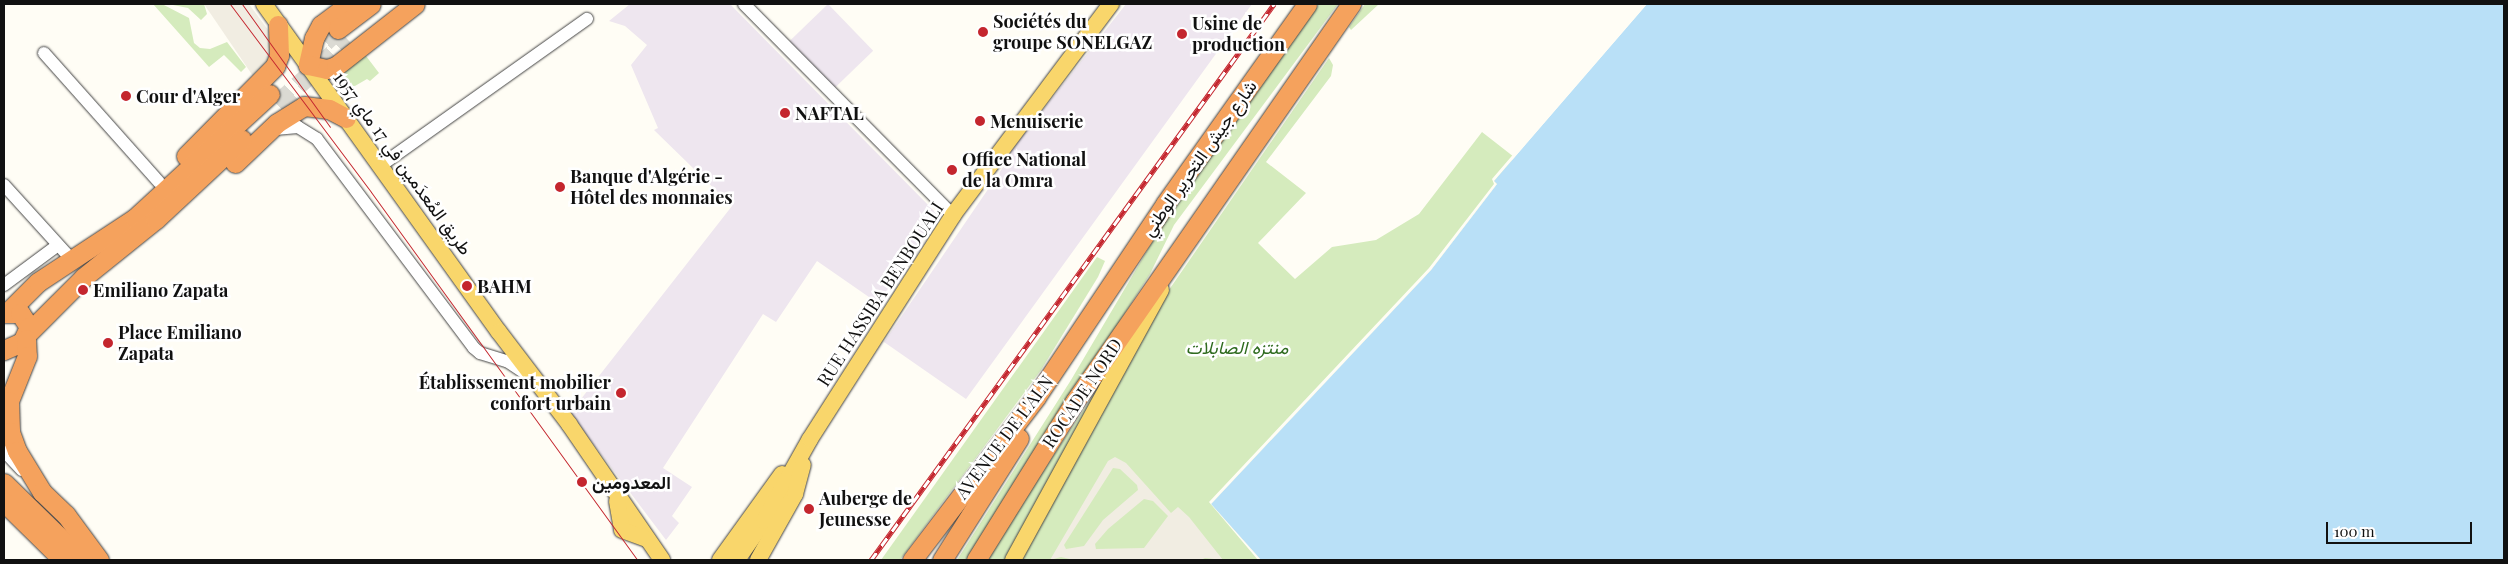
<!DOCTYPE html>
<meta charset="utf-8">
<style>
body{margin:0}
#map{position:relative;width:2508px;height:564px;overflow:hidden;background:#fffdf5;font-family:"Playfair Display",Vazirmatn,serif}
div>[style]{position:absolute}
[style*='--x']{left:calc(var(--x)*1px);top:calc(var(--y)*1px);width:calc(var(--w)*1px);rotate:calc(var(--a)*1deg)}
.industrial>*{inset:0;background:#eee6ef;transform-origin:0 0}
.green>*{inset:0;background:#d5ebbd}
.plaza>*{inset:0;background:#f1ede2}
.water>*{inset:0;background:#b9e0f7}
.pier>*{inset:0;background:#fffdf5}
.highway-tunnel>*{height:19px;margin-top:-9.5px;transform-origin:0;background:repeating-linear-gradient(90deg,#dbdad3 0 19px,transparent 0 28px)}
.roads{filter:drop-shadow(0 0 1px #444) drop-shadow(0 0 1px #444)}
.minor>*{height:12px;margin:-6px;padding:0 6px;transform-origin:6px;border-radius:6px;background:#fff}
.major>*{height:16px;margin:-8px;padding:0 8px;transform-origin:8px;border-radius:8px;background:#f9d66b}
.highway>*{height:19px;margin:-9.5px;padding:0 9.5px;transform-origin:9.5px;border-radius:9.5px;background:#f5a25d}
.tram>*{height:1px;margin:-0.5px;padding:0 0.5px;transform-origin:0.5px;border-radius:0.5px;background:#c4262e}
.rail>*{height:5px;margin-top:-2.5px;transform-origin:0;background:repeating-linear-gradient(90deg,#fff 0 9px,#c4262e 0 18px);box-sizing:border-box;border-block:1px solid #c4262e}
.dots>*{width:14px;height:14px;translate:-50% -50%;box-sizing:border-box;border:2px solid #fff;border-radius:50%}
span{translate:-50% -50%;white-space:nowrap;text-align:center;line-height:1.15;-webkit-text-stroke:5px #fff;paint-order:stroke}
.poi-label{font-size:18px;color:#111;font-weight:700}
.left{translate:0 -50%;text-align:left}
.right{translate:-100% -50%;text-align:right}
.street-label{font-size:18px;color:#111}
.park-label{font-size:18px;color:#2f6b1f;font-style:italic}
.frame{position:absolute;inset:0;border:5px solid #111;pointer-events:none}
.scale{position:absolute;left:2326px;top:522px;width:146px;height:22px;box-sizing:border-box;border:2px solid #111;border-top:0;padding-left:6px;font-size:15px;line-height:18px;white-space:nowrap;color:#111;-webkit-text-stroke:4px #fff;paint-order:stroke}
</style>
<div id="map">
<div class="industrial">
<i style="clip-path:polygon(630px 4px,730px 4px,938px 215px,879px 304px,817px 261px,776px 322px,763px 314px,663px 468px,692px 487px,672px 516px,679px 523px,666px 540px,570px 413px,732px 206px,654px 130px,658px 128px,631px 65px,647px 45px,625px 26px,609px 21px)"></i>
<i style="left:828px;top:4px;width:65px;height:54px;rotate:46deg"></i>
<i style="clip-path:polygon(1126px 4px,1252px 4px,966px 399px,884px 342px,1012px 154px,1010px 152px)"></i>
</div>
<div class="green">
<i style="clip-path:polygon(153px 4px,162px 4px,189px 18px,194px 43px,200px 48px,210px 49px,227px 42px,246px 67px,241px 72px,224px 55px,209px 67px)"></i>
<i style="clip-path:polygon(168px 4px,204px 4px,207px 14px,201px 20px,188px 8px)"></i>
<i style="clip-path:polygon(1319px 4px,1338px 4px,1174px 225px,1150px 274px,966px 560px,957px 560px,1071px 380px,1164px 222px)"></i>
<i style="clip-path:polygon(1365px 4px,1379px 4px,1351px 30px,1349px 27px)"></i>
<i style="clip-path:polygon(363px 52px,379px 73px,370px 81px,367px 79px,348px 90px,342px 83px,345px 79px,342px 74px)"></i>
<i style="clip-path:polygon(1329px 58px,1333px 65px,1331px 76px,1266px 162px,1306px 193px,1258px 243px,1295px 279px,1332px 247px,1376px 240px,1419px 214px,1482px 132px,1514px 157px,1497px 184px,1431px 270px,1211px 504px,1261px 560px,1018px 560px,1162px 300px)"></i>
<i style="clip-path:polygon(1097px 257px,1105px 261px,1098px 277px,1041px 370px,900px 560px,881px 560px)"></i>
<i style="clip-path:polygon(1096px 391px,1007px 560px,985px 560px,1003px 532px)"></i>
</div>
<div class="plaza">
<i style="clip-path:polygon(204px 4px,249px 4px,274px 38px,276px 51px,255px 79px)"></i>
<i style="clip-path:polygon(evenodd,1115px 457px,1126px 463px,1171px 513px,1178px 507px,1189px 517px,1223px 560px,1205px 558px,1201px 560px,1074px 560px,1061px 557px,1050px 560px,1108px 461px,1115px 457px,1113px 468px,1120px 469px,1137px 485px,1138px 490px,1103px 520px,1084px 546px,1066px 549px,1064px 545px,1113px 468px,1115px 457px,1144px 499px,1153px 501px,1168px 516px,1144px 548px,1096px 549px,1095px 544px,1108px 529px,1144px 499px)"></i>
</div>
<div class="water">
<i style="clip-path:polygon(1647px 4px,2504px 4px,2504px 560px,1261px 560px,1211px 504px,1431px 270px,1497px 184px,1494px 181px)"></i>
</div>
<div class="pier">
<i style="clip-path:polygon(1643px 4px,1647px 4px,1494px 181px,1497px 184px,1431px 270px,1211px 504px,1261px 560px,1258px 560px,1209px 502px,1429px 268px,1494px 184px,1492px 179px)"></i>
</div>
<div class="highway-tunnel">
<i style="--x:305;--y:61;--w:46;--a:-44.1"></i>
<i style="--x:277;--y:104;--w:96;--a:-42"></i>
</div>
<div class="roads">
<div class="minor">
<i style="--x:744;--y:4;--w:297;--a:45.3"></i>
<i style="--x:44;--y:53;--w:173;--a:48.3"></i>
<i style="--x:275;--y:129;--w:23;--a:-5"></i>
<i style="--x:298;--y:127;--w:22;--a:32"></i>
<i style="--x:317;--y:139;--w:261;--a:53.1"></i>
<i style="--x:474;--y:348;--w:8;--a:40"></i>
<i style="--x:480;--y:353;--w:28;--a:17"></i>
<i style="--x:507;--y:361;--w:23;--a:34"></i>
<i style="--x:380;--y:166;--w:254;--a:-35.4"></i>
<i style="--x:4;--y:185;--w:101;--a:47.8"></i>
<i style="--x:4;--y:285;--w:67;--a:-36.5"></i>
<i style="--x:4;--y:451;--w:26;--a:47"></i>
</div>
<div class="major">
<i style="--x:264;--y:4;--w:403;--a:54.4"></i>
<i style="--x:499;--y:332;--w:116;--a:52.7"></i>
<i style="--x:569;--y:424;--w:165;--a:55.6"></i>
<i style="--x:617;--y:501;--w:29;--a:80"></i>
<i style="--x:622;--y:530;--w:27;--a:20"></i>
<i style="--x:720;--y:560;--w:106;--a:-54.2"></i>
<i style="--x:737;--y:560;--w:47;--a:-55.3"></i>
<i style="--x:764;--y:521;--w:94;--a:-60.7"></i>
<i style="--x:810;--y:439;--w:266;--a:-57.4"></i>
<i style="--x:953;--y:215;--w:264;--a:-53.2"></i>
<i style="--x:758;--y:560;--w:76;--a:-60.7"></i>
<i style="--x:795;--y:494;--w:30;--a:-75"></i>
<i style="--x:1013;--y:560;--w:308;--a:-61.3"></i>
</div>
<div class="highway">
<i style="--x:349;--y:4;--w:35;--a:143"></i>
<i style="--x:321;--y:25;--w:15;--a:118"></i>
<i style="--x:314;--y:38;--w:28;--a:103"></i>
<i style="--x:308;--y:65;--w:19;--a:12"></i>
<i style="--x:327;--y:69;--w:9;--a:-18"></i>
<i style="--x:336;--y:66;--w:100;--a:-38.1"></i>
<i style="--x:338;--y:29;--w:41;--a:-37.1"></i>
<i style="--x:186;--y:156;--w:127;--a:-45.3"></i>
<i style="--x:275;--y:66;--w:12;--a:-70"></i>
<i style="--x:279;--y:55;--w:30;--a:-92"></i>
<i style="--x:235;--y:163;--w:58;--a:-43.6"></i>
<i style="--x:277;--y:123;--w:32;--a:-32"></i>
<i style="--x:304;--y:106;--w:25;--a:7"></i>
<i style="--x:329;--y:109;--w:19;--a:28"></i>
<i style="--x:8;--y:312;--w:42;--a:-45"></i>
<i style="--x:38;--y:282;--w:116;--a:-33.4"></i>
<i style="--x:135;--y:218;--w:183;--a:-42.6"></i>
<i style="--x:4;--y:313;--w:16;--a:0"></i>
<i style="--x:20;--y:313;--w:17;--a:57"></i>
<i style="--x:29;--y:327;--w:17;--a:115"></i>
<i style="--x:22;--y:342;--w:20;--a:156"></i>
<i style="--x:28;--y:333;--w:79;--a:-45"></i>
<i style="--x:84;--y:277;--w:92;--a:-38.9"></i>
<i style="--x:156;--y:219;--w:117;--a:-42.9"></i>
<i style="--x:26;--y:339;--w:17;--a:87"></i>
<i style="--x:27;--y:356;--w:48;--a:111.8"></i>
<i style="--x:9;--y:401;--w:31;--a:88"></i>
<i style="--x:10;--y:432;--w:20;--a:70"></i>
<i style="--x:17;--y:451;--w:48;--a:58.6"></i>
<i style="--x:42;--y:492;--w:33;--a:44"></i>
<i style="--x:66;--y:515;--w:56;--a:53.7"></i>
<i style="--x:4;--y:483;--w:110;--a:44.3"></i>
<i style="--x:4;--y:502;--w:83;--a:44.5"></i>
<i style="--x:912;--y:560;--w:205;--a:-52.7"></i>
<i style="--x:1036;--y:397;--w:232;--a:-56.2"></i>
<i style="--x:1165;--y:204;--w:245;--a:-54.6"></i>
<i style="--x:942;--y:560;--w:144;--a:-57.7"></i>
<i style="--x:976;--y:560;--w:187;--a:-58.1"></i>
<i style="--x:1075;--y:401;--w:484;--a:-55.2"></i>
</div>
</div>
<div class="tram">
<i style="--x:230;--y:4;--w:235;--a:53.1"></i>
<i style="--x:371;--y:192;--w:454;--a:54.1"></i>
<i style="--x:242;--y:4;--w:151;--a:54.4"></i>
</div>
<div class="rail">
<i style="--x:871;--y:560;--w:687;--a:-54.06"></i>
</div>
<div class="dots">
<i style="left:983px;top:32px;background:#c4262e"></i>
<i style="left:1182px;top:34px;background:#c4262e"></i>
<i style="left:126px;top:96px;background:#c4262e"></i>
<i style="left:785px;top:113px;background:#c4262e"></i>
<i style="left:980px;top:121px;background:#c4262e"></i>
<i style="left:952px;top:170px;background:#c4262e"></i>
<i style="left:560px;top:187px;background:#c4262e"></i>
<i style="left:467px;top:286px;background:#c4262e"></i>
<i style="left:83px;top:290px;background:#c4262e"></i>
<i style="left:108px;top:343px;background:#c4262e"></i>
<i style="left:621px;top:393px;background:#c4262e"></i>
<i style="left:582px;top:482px;background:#c4262e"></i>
<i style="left:809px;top:509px;background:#c4262e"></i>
</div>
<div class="poi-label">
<span class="left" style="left:993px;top:32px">Sociétés du<br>groupe SONELGAZ</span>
<span class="left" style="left:1192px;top:34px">Usine de<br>production</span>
<span class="left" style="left:136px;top:96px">Cour d'Alger</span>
<span class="left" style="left:795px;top:113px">NAFTAL</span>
<span class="left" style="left:990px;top:121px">Menuiserie</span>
<span class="left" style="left:962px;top:170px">Office National<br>de la Omra</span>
<span class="left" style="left:570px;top:187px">Banque d'Algérie -<br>Hôtel des monnaies</span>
<span class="left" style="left:477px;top:286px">BAHM</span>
<span class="left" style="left:93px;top:290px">Emiliano Zapata</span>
<span class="left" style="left:118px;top:343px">Place Emiliano<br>Zapata</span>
<span class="right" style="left:611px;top:393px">Établissement mobilier<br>confort urbain</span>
<span class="left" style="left:592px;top:482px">المعدومين</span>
<span class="left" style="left:819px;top:509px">Auberge de<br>Jeunesse</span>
</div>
<div class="street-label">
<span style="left:1199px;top:158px;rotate:-55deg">شارع جيش التحرير الوطني</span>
<span style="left:403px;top:163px;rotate:54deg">طريق المُعدَمين في 17 ماي 1957</span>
<span style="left:880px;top:294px;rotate:-57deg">RUE HASSIBA BENBOUALI</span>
<span style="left:1082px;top:393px;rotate:-56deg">ROCADE NORD</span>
<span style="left:1004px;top:437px;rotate:-53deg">AVENUE DE L'ALN</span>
</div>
<div class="park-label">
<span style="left:1237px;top:347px">منتزه الصابلات</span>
</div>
<div class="frame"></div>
<div class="scale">100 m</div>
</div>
